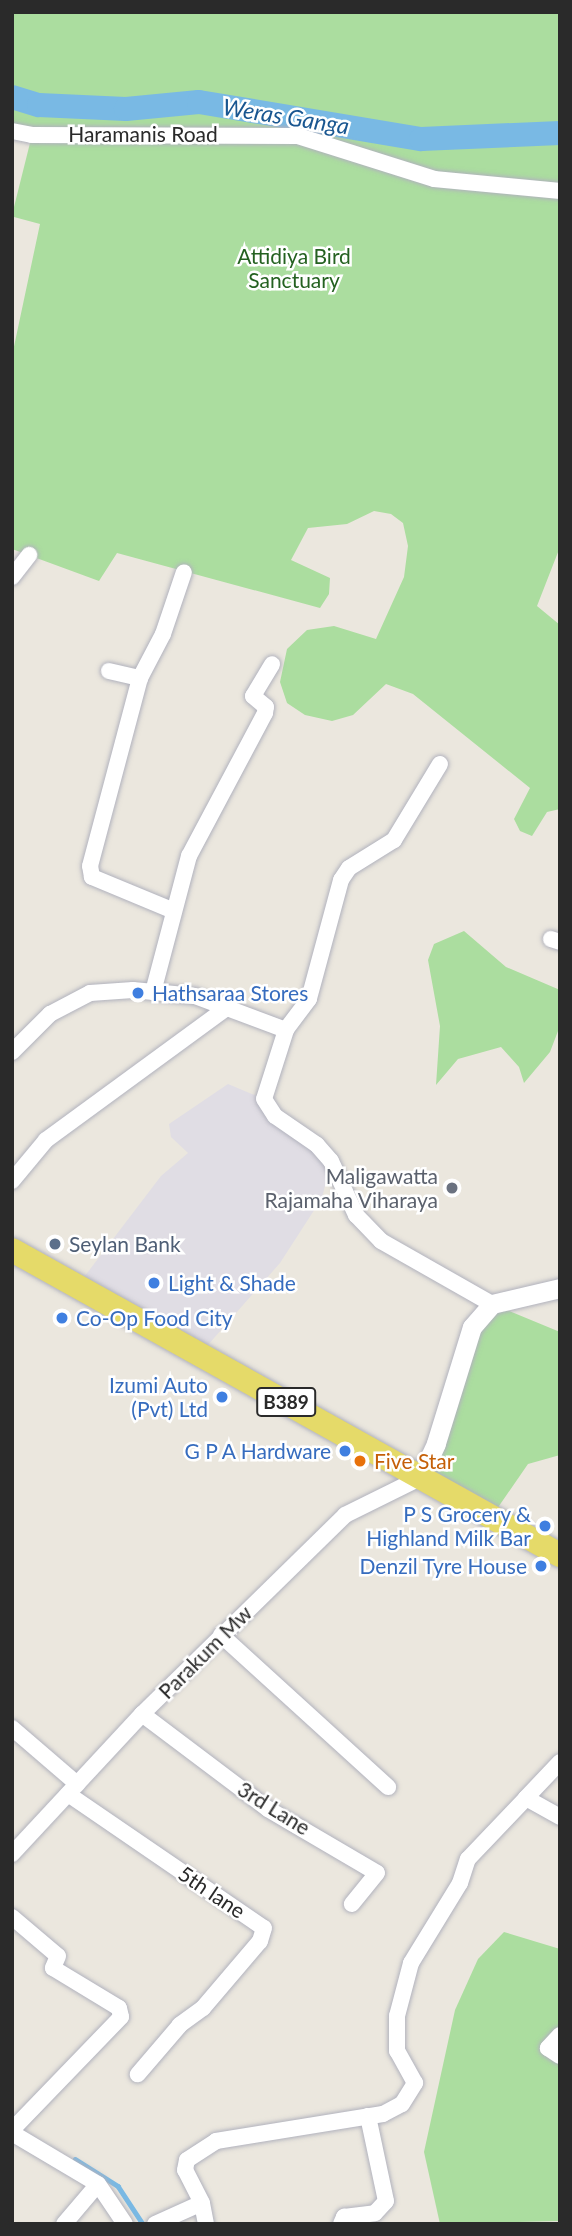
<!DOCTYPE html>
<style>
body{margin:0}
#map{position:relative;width:572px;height:2236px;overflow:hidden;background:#ebe7de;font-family:Lato,sans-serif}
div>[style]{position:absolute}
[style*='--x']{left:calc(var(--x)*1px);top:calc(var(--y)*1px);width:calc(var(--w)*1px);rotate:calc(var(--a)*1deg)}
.industrial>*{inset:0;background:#e0dde4}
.green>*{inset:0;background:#abdd9f}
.stream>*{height:4.5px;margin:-2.25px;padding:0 2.25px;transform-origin:2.25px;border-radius:2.25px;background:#79b9e4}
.river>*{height:24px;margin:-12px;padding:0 12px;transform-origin:12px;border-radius:12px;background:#79b9e4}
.roads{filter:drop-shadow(0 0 2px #b1b2bd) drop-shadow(0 0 2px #b1b2bd)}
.minor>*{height:16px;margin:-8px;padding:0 8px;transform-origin:8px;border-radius:8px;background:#fff}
.tertiary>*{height:19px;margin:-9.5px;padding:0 9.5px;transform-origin:9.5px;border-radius:9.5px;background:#fff}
.primary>*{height:24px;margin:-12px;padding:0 12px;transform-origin:12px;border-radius:12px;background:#e5da69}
.dots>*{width:19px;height:19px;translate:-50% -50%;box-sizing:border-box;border:4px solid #fff;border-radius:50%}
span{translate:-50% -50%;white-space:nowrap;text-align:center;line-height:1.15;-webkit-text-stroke:5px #fff;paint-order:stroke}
.shield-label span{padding:2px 5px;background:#fff;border:2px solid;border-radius:5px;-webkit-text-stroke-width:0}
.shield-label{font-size:19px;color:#2a2a2a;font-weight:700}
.street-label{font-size:21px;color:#2a2a2a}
.park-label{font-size:21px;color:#246120}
.shop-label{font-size:21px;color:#366cbe}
.left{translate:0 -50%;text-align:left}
.right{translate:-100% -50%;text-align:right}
.worship-label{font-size:21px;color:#5b616d}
.service-label{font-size:21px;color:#4e5e75}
.food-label{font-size:21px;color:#c56008}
.water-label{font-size:23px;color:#195690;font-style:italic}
.frame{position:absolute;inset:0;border:14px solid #2a2a2a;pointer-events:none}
</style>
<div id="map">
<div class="industrial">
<i style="clip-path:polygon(228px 1084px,264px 1099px,331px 1161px,322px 1198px,280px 1263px,200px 1354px,78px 1285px,161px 1176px,188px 1153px,171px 1137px,169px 1124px)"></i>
</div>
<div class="green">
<i style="clip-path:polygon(12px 12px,560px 12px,560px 547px,537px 606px,560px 625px,560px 809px,547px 812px,532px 836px,520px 831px,514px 819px,530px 788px,413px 694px,386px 684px,353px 715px,332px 721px,305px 715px,287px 703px,280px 682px,287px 649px,307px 630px,334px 626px,376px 639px,404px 577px,408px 546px,403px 523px,391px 514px,374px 511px,347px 524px,308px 528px,291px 560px,330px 578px,329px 594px,320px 608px,117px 553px,99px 581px,12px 549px,12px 356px,40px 224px,14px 217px,13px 211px,32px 135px,12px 131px)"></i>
<i style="clip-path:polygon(464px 931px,506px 967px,560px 990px,558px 1031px,550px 1052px,524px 1083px,519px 1067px,501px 1047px,458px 1059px,436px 1085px,440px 1026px,428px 960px,434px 944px)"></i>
<i style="clip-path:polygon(492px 1304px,560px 1332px,560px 1455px,528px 1464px,490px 1519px,420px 1478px,451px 1387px)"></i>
<i style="clip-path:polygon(504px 1932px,560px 1949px,560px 2221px,440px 2224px,424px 2152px,455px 2010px,478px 1959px)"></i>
</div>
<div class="stream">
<i style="--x:75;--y:2159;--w:51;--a:32.1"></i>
<i style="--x:118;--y:2186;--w:45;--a:56.7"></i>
</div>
<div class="river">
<i style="--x:12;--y:97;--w:28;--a:17"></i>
<i style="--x:39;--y:105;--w:87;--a:2.6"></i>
<i style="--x:126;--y:109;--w:73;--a:-5.5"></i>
<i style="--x:199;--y:102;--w:225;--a:9.5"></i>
<i style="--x:421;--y:139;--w:139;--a:-2.5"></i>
</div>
<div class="roads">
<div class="minor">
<i style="--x:12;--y:131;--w:20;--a:11"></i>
<i style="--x:32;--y:135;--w:266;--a:0.2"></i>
<i style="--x:298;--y:136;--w:143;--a:17.5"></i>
<i style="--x:434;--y:179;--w:127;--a:5.4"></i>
<i style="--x:12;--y:577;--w:28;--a:-52"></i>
<i style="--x:109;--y:671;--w:32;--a:13"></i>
<i style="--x:440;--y:764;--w:89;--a:121.2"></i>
<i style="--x:394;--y:840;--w:53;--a:148.1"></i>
<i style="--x:349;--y:868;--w:14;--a:124"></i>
<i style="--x:341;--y:880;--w:123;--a:105.1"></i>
<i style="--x:309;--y:999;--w:39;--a:127"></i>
<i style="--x:286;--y:1030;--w:72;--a:107.7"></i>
<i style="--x:264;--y:1099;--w:20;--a:57"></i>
<i style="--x:275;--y:1116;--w:51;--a:34.6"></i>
<i style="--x:317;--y:1145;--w:21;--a:49"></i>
<i style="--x:331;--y:1161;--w:60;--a:65.2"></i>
<i style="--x:356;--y:1215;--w:36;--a:46"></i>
<i style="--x:381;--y:1241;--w:128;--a:29.6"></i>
<i style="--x:174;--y:911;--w:89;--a:-157.5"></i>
<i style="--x:92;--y:877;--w:11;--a:-100"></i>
<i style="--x:90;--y:866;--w:195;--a:-75.1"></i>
<i style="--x:140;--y:678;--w:50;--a:-62.4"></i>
<i style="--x:163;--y:634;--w:65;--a:-71.3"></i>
<i style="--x:551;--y:939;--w:9;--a:18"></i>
<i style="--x:153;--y:992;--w:141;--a:-75.2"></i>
<i style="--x:189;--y:856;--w:162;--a:-62"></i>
<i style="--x:265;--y:713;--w:6;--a:-81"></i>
<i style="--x:266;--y:707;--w:17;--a:-140"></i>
<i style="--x:253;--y:696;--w:37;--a:-59"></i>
<i style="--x:12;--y:1052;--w:54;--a:-45"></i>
<i style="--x:50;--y:1014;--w:45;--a:-27.7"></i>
<i style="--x:90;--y:993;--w:43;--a:-4"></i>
<i style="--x:133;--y:990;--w:62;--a:5.5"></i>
<i style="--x:195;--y:996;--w:97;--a:20.5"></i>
<i style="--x:12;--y:1181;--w:53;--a:-50.3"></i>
<i style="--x:46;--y:1140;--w:227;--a:-36.2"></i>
<i style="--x:221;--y:1635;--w:226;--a:42.3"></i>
<i style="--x:142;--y:1714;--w:158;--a:37"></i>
<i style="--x:268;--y:1809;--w:126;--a:30.4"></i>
<i style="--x:377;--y:1873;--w:40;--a:129"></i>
<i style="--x:12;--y:1728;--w:86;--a:40.7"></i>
<i style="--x:560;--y:1762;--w:50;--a:133.4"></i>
<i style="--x:526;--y:1798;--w:39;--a:29"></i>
<i style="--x:68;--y:1794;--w:237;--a:34.4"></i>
<i style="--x:264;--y:1928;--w:14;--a:107"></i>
<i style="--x:260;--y:1941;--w:88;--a:130.4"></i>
<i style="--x:203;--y:2008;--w:29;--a:144"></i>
<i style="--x:180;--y:2025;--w:65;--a:130.6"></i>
<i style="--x:12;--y:1854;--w:191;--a:-47.1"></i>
<i style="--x:142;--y:1714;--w:284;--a:-44.4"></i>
<i style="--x:345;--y:1515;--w:84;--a:-26.3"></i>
<i style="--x:12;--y:1917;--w:60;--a:40.3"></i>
<i style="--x:58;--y:1956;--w:13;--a:113"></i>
<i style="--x:53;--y:1968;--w:77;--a:31.2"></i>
<i style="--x:119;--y:2008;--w:9;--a:77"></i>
<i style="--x:121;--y:2017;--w:157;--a:134"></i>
<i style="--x:560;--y:2035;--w:18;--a:133"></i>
<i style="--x:548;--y:2048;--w:14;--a:34"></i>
<i style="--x:12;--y:2133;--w:100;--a:30.7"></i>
<i style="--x:98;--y:2184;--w:48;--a:56"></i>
<i style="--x:64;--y:2224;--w:52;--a:-49.6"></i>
<i style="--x:155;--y:2224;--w:51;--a:-24.1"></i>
<i style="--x:206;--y:2224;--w:21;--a:-101"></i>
<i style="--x:202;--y:2203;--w:37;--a:-117"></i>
<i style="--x:185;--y:2170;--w:10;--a:-79"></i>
<i style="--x:187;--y:2160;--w:35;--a:-33"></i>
<i style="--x:216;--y:2141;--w:169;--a:-9.2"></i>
<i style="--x:383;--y:2114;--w:21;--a:-28"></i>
<i style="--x:402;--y:2104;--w:25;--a:-58"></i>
<i style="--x:415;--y:2083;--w:37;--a:-119"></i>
<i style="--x:397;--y:2051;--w:35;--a:-90"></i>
<i style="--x:397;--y:2016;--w:55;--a:-75.2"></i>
<i style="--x:411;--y:1963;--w:94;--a:-58.5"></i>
<i style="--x:460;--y:1883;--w:25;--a:-72"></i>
<i style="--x:468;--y:1859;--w:84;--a:-46.4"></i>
<i style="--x:341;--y:2224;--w:8;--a:-67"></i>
<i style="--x:344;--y:2217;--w:31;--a:-7"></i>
<i style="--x:375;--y:2213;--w:16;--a:-47"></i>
<i style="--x:386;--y:2201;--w:87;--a:-102"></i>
</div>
<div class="tertiary">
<i style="--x:420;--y:1478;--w:38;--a:-65"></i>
<i style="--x:436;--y:1443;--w:121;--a:-72.8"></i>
<i style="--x:472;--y:1327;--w:30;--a:-49"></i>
<i style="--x:492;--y:1304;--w:70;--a:-13.2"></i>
</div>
<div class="primary">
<i style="--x:12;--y:1250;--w:627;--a:29.1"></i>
</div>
</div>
<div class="dots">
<i style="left:138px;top:993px;background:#3f7fe0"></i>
<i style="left:452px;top:1188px;background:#6b7280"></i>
<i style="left:55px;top:1244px;background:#5c6f8a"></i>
<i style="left:154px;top:1283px;background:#3f7fe0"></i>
<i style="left:62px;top:1318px;background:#3f7fe0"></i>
<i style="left:222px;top:1397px;background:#3f7fe0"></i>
<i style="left:345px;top:1451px;background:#3f7fe0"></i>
<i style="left:360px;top:1461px;background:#e8710a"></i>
<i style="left:545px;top:1526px;background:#3f7fe0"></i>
<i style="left:541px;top:1566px;background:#3f7fe0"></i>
</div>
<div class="shield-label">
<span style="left:286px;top:1402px">B389</span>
</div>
<div class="street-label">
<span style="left:143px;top:134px">Haramanis Road</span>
<span style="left:205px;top:1652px;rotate:-45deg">Parakum Mw</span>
<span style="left:274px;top:1808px;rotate:32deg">3rd Lane</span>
<span style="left:212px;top:1892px;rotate:34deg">5th lane</span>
</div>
<div class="park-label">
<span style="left:294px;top:268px">Attidiya Bird<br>Sanctuary</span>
</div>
<div class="shop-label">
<span class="left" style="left:152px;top:993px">Hathsaraa Stores</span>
<span class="left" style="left:168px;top:1283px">Light &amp; Shade</span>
<span class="left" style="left:76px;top:1318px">Co-Op Food City</span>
<span class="right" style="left:208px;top:1397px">Izumi Auto<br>(Pvt) Ltd</span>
<span class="right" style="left:331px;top:1451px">G P A Hardware</span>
<span class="right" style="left:531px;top:1526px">P S Grocery &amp;<br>Highland Milk Bar</span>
<span class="right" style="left:527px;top:1566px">Denzil Tyre House</span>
</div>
<div class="worship-label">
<span class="right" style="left:438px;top:1188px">Maligawatta<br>Rajamaha Viharaya</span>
</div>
<div class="service-label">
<span class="left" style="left:69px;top:1244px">Seylan Bank</span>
</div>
<div class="food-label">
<span class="left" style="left:374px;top:1461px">Five Star</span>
</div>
<div class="water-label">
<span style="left:286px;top:116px;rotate:9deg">Weras Ganga</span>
</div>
<div class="frame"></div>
</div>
